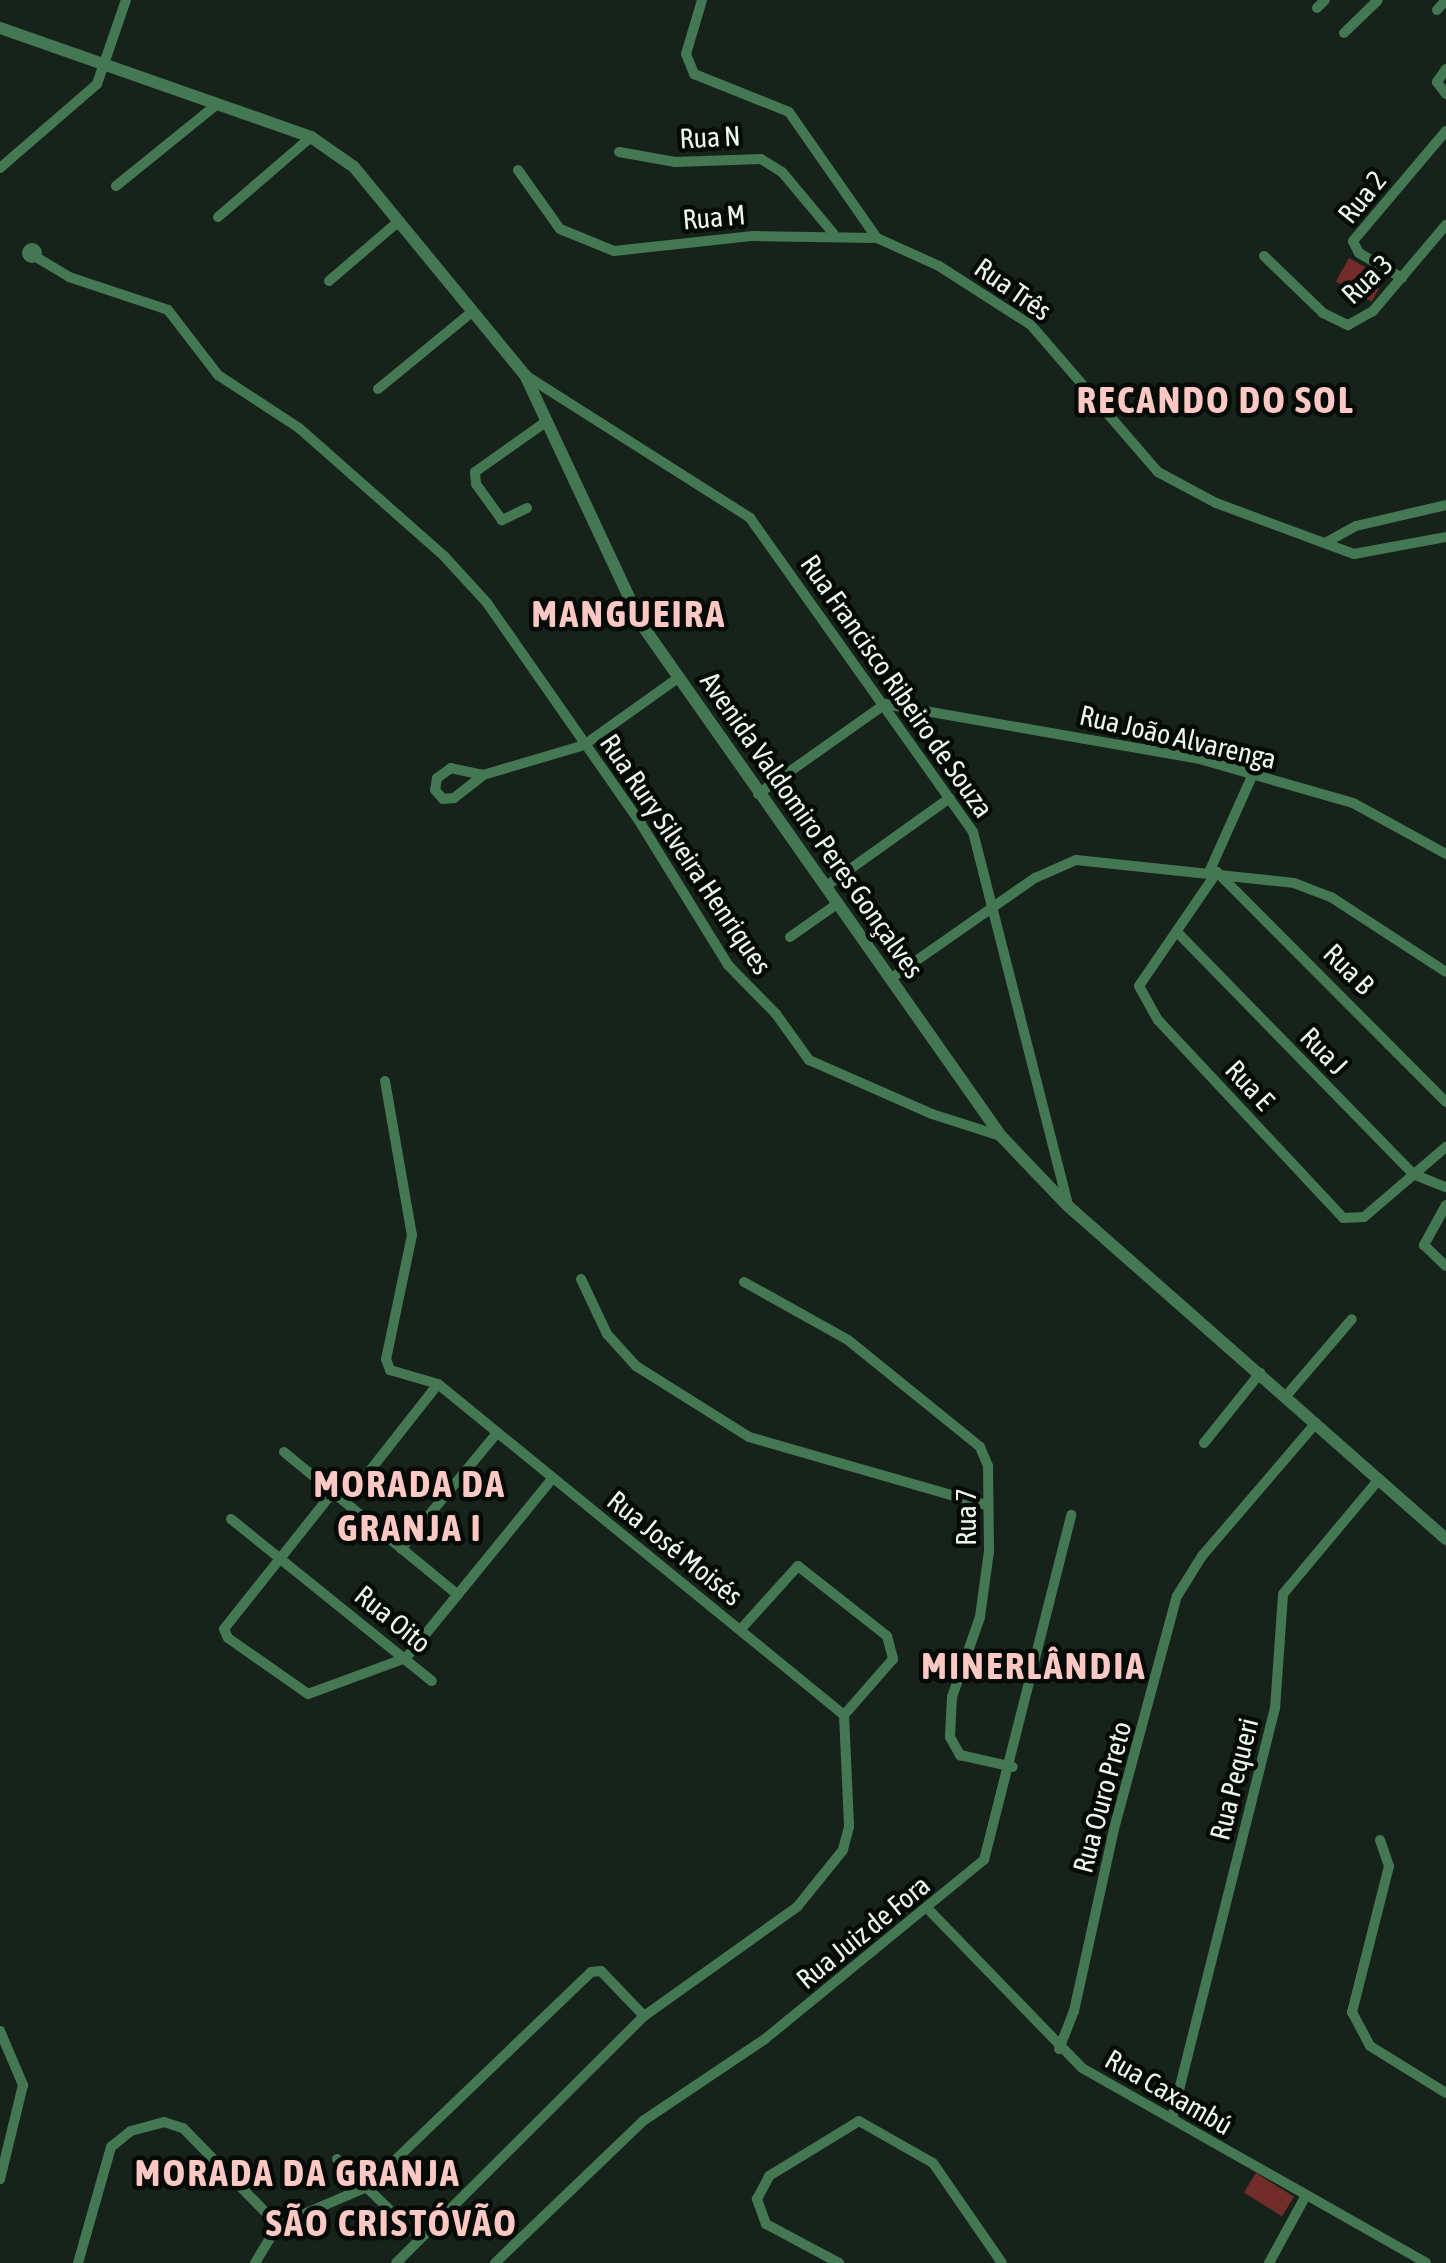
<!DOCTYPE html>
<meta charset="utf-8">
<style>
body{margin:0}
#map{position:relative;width:1446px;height:2263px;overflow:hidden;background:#17231a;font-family:"Asap Condensed",sans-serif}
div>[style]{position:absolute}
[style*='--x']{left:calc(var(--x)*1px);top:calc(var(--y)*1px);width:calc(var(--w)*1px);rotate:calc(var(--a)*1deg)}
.green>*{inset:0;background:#722d2b;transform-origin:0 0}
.minor>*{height:10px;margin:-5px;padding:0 5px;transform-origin:5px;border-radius:5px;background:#437852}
.minor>.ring{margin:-5px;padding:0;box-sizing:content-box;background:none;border:10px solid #437852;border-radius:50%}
.tertiary>*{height:12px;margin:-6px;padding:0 6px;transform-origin:6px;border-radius:6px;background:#437852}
span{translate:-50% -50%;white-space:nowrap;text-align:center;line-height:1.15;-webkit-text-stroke:9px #060b07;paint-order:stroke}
.street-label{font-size:28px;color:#edf5ef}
.district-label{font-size:38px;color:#fcc8c3;font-weight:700;letter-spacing:2.5px}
</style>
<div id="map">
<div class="green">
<i style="left:1349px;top:258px;width:41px;height:27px;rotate:29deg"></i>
<i style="left:1256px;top:2173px;width:45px;height:23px;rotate:32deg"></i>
</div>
<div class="minor">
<i style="--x:702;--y:0;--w:56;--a:106.5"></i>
<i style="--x:686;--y:54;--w:22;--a:68"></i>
<i style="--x:694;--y:74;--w:102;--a:21.8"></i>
<i style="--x:789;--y:112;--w:154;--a:55.1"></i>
<i style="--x:877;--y:238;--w:68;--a:24.3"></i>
<i style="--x:939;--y:266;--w:109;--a:32.7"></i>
<i style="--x:1031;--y:325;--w:194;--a:49.2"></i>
<i style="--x:1158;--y:472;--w:66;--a:28.1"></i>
<i style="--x:1216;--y:503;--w:147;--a:20.3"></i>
<i style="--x:1354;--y:554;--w:94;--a:-10.5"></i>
<i style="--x:1317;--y:8;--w:11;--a:-45"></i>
<i style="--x:1437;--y:10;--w:13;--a:-48"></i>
<i style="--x:1344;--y:33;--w:47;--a:-44.1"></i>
<i style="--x:1446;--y:69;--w:16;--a:125"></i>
<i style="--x:1437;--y:82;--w:15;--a:53"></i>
<i style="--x:619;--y:152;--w:57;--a:10.1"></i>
<i style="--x:675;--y:162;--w:86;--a:-2"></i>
<i style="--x:761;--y:159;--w:25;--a:32"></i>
<i style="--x:782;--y:172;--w:80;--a:50.1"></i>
<i style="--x:0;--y:168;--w:128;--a:-40.9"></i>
<i style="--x:97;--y:84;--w:89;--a:-71"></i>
<i style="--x:518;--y:170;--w:72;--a:54.6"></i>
<i style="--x:560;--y:229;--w:58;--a:22.2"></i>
<i style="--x:614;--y:251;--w:140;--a:-6.2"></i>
<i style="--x:753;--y:236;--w:124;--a:0.9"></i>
<i style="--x:116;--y:186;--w:129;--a:-39"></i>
<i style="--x:218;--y:217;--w:123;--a:-40.7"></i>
<i class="ring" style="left:27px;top:248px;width:0;height:0"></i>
<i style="--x:1264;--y:256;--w:82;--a:44"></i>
<i style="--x:1323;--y:313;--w:28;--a:26"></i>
<i style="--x:1348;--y:325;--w:29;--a:-29"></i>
<i style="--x:1373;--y:311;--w:113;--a:-49.7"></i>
<i style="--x:36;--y:257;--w:39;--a:31"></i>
<i style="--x:69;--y:277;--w:104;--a:18.4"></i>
<i style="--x:168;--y:310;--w:82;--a:52.4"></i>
<i style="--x:218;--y:375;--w:97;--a:33.2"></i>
<i style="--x:299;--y:428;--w:193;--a:41.4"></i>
<i style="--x:444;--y:556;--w:64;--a:47.5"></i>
<i style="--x:487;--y:603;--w:269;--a:55.1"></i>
<i style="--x:641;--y:824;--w:166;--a:58.3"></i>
<i style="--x:728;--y:965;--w:69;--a:45.6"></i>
<i style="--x:776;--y:1014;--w:57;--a:54.3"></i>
<i style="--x:809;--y:1060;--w:134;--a:23.7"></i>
<i style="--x:932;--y:1114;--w:72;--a:17.7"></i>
<i style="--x:1402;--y:278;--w:50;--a:-149.8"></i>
<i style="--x:1359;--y:253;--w:13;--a:-117"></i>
<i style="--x:1353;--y:241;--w:144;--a:-49.8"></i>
<i style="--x:329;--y:281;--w:92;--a:-40.6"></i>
<i style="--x:525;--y:375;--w:267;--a:32.4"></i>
<i style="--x:750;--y:518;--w:385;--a:54.6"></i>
<i style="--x:973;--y:832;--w:385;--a:75.7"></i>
<i style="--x:378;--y:389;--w:122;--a:-39.3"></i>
<i style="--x:527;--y:508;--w:28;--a:154"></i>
<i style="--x:502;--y:520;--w:44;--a:-125.8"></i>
<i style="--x:476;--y:484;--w:12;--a:-95"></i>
<i style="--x:475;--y:472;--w:88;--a:-35.3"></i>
<i style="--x:1325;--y:543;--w:35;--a:-29"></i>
<i style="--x:1356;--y:526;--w:92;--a:-13.1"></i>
<i style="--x:483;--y:775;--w:33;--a:-168"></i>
<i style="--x:451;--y:768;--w:17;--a:144"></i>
<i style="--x:437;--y:778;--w:12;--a:99"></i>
<i style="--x:435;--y:790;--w:12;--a:48"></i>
<i style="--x:443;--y:799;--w:11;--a:-5"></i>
<i style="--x:454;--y:798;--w:37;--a:-38"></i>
<i style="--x:483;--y:775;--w:105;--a:-16.5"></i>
<i style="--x:584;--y:745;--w:115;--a:-35.5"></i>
<i style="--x:758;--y:794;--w:156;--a:-35.3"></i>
<i style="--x:885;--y:704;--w:316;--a:9.9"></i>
<i style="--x:1196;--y:758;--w:163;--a:16"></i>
<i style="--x:1353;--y:803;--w:106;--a:28.7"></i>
<i style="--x:1210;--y:870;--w:103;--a:-65.9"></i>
<i style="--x:825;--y:887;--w:153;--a:-35.5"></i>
<i style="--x:1179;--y:934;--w:335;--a:45.7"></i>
<i style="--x:1413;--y:1174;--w:35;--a:22"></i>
<i style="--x:790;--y:937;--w:57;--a:-35.1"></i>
<i style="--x:890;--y:979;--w:177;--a:-34.9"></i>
<i style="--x:1035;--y:878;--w:45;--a:-23.7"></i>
<i style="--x:1076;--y:860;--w:219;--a:6"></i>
<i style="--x:1294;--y:883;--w:40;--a:21"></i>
<i style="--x:1331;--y:897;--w:137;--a:33.1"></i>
<i style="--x:385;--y:1081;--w:156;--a:80.1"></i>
<i style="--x:412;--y:1235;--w:127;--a:101.8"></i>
<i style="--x:386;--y:1359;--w:12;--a:70"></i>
<i style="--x:390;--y:1370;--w:50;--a:16.3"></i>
<i style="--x:438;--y:1384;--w:524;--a:39.19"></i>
<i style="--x:844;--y:1715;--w:112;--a:87.4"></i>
<i style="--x:849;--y:1827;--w:24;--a:105"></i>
<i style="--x:843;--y:1850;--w:73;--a:128.9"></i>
<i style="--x:797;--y:1907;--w:188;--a:144.5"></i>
<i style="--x:644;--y:2016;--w:350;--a:135.1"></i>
<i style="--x:1446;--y:1102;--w:325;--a:-134.9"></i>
<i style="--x:1217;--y:872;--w:138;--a:124.4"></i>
<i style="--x:1139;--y:986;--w:39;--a:61"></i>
<i style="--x:1158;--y:1020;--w:271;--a:46.9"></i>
<i style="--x:1343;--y:1218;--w:21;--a:-3"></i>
<i style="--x:1364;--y:1217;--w:108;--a:-40.5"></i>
<i style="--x:1446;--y:1205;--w:46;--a:118.8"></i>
<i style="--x:1424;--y:1245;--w:30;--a:44"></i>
<i style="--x:581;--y:1279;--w:61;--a:64.7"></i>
<i style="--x:607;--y:1334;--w:43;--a:47.8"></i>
<i style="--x:636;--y:1366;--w:133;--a:32.1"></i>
<i style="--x:749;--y:1437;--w:247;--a:16"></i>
<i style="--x:744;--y:1282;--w:119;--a:29.1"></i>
<i style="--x:848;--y:1340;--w:170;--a:39"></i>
<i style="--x:980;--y:1447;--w:21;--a:67"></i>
<i style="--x:988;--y:1466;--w:85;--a:89.3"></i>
<i style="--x:989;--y:1551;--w:67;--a:97.8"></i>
<i style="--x:980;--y:1617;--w:85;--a:109.3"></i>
<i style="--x:952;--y:1697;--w:40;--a:92.9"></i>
<i style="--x:950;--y:1737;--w:21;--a:61"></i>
<i style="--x:960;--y:1755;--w:54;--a:12.8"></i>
<i style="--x:1286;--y:1396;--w:101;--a:-49.4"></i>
<i style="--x:1204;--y:1443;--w:90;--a:-51.3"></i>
<i style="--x:284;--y:1452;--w:225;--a:39.4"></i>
<i style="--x:333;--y:1492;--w:175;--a:128.5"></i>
<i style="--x:224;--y:1629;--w:10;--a:66"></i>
<i style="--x:228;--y:1638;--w:98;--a:35"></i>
<i style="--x:308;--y:1694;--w:104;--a:-20.2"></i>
<i style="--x:406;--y:1658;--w:232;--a:-50.8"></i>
<i style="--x:346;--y:1501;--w:149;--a:-51.8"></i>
<i style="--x:231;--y:1519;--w:258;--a:38.9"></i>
<i style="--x:401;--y:1549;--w:151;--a:-50.4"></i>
<i style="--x:741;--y:1629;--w:85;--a:-47.9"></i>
<i style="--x:798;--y:1566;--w:113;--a:38.2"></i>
<i style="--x:887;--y:1636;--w:24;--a:75"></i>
<i style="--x:893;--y:1659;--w:74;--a:131.2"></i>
<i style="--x:1380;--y:1840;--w:28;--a:71"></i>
<i style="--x:1389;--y:1866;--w:151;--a:104.2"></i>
<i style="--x:1352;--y:2012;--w:38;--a:62"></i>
<i style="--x:1370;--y:2046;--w:89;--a:31.7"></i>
<i style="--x:929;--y:1910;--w:220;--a:45.9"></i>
<i style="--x:1082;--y:2068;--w:395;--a:29.5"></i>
<i style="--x:0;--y:2031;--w:59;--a:66.9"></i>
<i style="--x:23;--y:2085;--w:97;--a:103.7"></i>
<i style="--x:1059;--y:2049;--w:41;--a:-68.5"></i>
<i style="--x:1074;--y:2011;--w:186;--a:-77.6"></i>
<i style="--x:1114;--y:1829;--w:241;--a:-74.9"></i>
<i style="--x:1177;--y:1596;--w:47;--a:-58"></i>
<i style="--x:1202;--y:1556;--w:175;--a:-49.4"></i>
<i style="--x:1172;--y:2118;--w:422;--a:-75.9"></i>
<i style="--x:1275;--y:1709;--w:115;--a:-86"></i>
<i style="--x:1283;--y:1594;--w:150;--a:-50.1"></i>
<i style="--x:337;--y:2159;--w:115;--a:43.9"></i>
<i style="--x:78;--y:2263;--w:121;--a:-74.1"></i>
<i style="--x:111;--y:2147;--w:26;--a:-39"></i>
<i style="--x:131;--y:2131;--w:34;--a:-15"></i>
<i style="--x:164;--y:2122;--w:20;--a:18"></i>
<i style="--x:183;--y:2128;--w:136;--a:45.6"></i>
<i style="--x:255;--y:2263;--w:44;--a:-58.8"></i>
<i style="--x:278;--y:2225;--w:97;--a:-23.1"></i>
<i style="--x:367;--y:2187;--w:310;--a:-43.8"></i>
<i style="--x:591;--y:1972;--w:10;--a:-6"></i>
<i style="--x:601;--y:1971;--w:62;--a:46.3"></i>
<i style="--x:495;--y:2263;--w:205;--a:-43.8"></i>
<i style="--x:643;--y:2121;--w:147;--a:-33.9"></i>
<i style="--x:765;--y:2039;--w:283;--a:-39.3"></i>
<i style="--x:984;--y:1860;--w:356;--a:-75.8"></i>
<i style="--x:839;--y:2263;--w:83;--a:-151.9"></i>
<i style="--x:766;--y:2224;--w:27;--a:-110"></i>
<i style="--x:757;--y:2199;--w:26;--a:-62"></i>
<i style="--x:769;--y:2176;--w:105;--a:-31.4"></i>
<i style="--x:859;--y:2121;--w:85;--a:29.6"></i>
<i style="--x:933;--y:2163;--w:121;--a:55.4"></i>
<i style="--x:1269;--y:2263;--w:73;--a:-61.3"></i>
</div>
<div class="tertiary">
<i style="--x:0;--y:28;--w:330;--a:19.3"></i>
<i style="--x:311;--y:137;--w:52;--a:34.9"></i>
<i style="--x:354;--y:167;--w:269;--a:50.6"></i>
<i style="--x:525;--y:375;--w:276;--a:64.9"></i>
<i style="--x:642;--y:625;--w:625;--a:54.91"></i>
<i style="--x:1001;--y:1136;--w:97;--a:46.3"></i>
<i style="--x:1068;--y:1206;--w:504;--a:41.38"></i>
</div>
<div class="street-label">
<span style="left:710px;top:137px;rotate:-3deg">Rua N</span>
<span style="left:1362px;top:197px;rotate:-51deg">Rua 2</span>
<span style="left:714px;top:217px;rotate:-5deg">Rua M</span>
<span style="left:1367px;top:279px;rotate:-43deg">Rua 3</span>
<span style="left:1013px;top:289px;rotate:35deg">Rua Três</span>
<span style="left:897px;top:686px;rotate:55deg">Rua Francisco Ribeiro de Souza</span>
<span style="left:1178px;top:737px;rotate:13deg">Rua João Alvarenga</span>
<span style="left:812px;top:825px;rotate:55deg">Avenida Valdomiro Peres Gonçalves</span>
<span style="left:686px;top:854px;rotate:56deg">Rua Rury Silveira Henriques</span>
<span style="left:1349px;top:969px;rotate:45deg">Rua B</span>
<span style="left:1324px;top:1051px;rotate:46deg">Rua J</span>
<span style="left:1250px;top:1085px;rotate:47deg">Rua E</span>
<span style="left:966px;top:1517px;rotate:-90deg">Rua 7</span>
<span style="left:675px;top:1548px;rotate:39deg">Rua José Moisés</span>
<span style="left:393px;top:1619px;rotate:39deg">Rua Oito</span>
<span style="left:1234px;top:1779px;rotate:-76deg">Rua Pequeri</span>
<span style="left:1102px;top:1797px;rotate:-75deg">Rua Ouro Preto</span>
<span style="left:863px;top:1932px;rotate:-39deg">Rua Juiz de Fora</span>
<span style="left:1169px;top:2092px;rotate:30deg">Rua Caxambú</span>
</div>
<div class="district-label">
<span style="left:1216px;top:400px">RECANDO DO SOL</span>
<span style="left:629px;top:614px">MANGUEIRA</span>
<span style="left:410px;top:1506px">MORADA DA<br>GRANJA I</span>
<span style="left:1034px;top:1666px">MINERLÂNDIA</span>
<span style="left:298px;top:2173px">MORADA DA GRANJA</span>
<span style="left:392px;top:2223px">SÃO CRISTÓVÃO</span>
</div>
</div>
